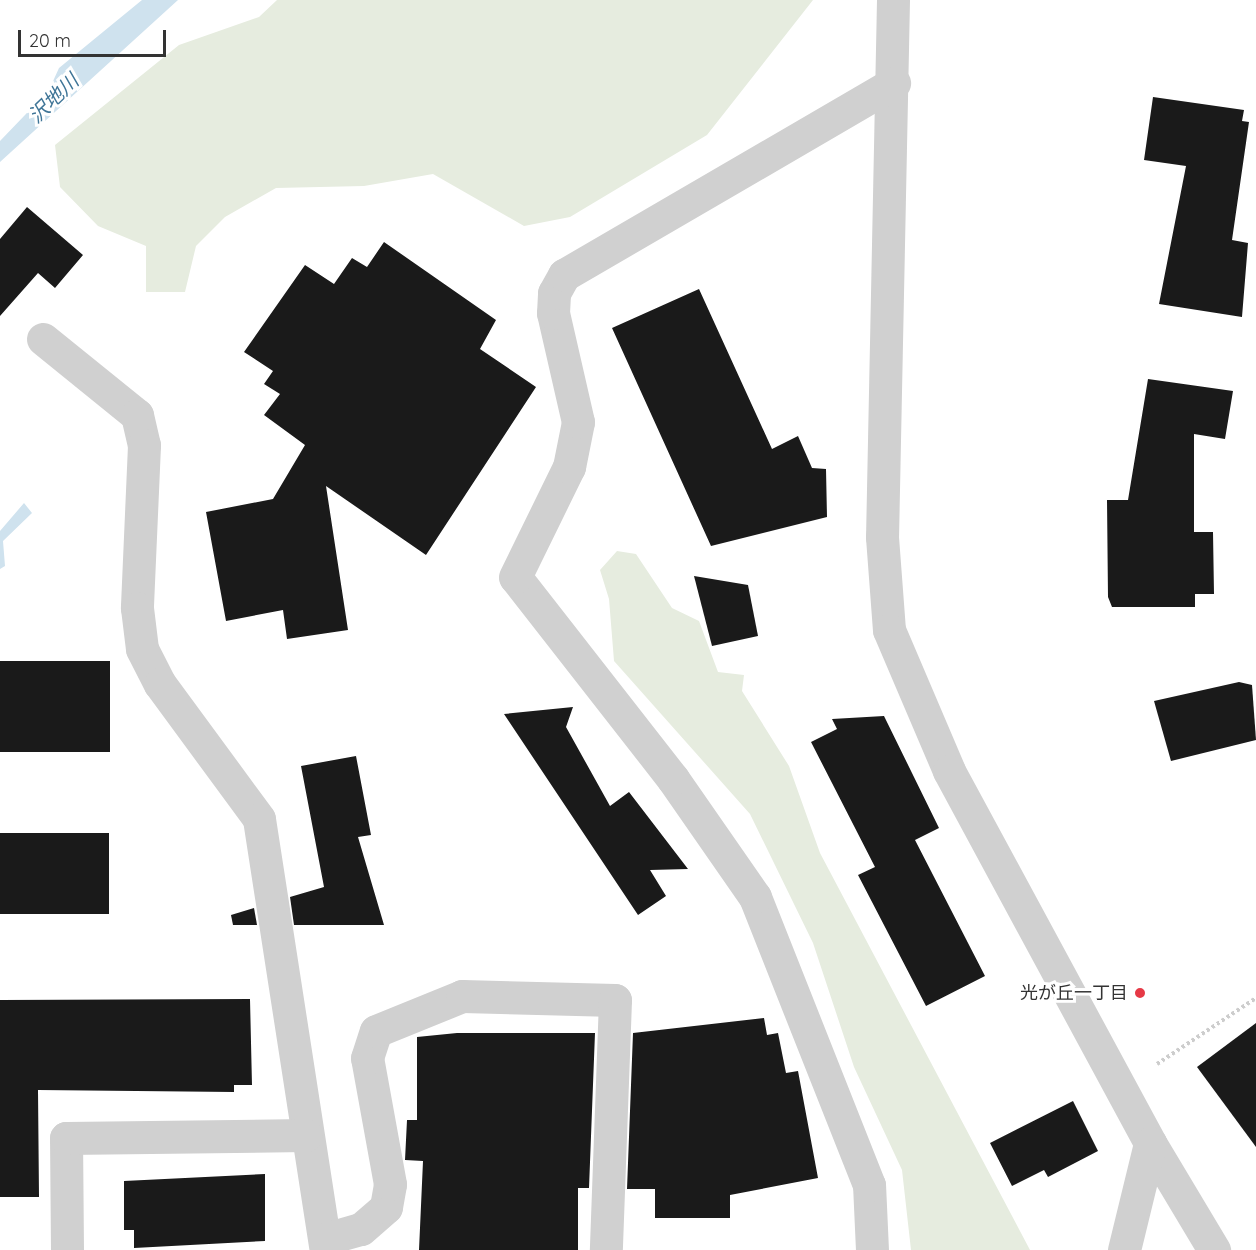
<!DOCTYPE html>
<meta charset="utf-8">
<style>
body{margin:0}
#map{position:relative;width:1256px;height:1250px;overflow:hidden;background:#fff;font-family:Quicksand,"Noto Sans JP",sans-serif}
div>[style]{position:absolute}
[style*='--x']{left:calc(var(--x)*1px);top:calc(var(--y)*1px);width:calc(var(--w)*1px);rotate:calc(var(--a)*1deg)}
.green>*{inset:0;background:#e6ecdf}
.water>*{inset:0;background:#cfe2ee}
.building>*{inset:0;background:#1a1a1a;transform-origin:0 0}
.path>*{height:4px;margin-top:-2px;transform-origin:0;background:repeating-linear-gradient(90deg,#cdcdcd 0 3px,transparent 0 6px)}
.minor>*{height:33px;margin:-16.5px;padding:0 16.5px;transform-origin:16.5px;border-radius:16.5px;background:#d0d0d0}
.dots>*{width:16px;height:16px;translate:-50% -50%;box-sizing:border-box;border:3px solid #fff;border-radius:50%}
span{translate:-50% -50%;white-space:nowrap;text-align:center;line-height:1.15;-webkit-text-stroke:6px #fff;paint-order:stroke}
.poi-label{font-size:18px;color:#333}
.right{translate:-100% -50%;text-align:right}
.water-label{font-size:20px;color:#3f7597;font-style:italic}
.scale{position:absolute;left:18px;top:30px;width:148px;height:27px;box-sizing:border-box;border:3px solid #333;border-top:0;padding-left:8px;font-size:18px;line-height:21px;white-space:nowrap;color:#333;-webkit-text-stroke:4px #fff;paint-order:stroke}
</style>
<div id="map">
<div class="green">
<i style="clip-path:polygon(277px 0,813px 0,707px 135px,570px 217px,524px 226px,433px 174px,364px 186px,276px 188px,225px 217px,196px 246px,185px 292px,146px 292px,146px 246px,98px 226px,60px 187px,55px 145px,179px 45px,259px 17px)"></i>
<i style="clip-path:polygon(617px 551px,636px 554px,672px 608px,699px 621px,718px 672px,744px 675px,742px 691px,789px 766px,820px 853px,1030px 1250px,911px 1250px,902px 1170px,854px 1067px,813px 943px,750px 814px,614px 661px,609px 599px,600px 570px)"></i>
</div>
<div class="water">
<i style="clip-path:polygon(142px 0,178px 0,0 162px,0 141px,49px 90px,59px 68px)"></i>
<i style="clip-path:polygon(24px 503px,32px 513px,3px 541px,5px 566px,0 569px,0 531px)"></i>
</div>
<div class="building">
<i style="clip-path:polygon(1153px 97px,1244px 110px,1242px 121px,1249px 122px,1232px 240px,1248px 243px,1242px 317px,1159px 304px,1186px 166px,1144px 160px)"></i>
<i style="clip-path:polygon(27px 207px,83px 255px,55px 288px,38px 273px,0 316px,0 239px)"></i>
<i style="clip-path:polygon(384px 242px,496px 320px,480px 349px,536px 387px,426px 555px,326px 486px,348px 630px,287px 639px,283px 610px,226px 621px,206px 512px,273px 499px,305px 445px,264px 415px,280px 394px,264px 384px,273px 371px,244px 352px,305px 265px,334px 284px,352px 258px,367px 267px)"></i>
<i style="clip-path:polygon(699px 289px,772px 449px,798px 436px,812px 468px,826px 469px,827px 517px,711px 546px,612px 328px)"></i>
<i style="clip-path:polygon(1148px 379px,1233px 391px,1225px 439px,1194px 434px,1194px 532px,1213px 532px,1214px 594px,1195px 594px,1195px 607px,1112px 607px,1108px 597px,1107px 500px,1128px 500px)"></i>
<i style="clip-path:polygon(694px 576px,748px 585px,758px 636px,712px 646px)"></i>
<i style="left:110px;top:661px;width:91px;height:110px;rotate:90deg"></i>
<i style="clip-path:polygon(1239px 682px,1252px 685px,1256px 740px,1171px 761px,1154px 701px)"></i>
<i style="clip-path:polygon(573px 707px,566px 727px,610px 806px,629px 792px,688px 869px,650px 870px,666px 896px,638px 915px,504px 714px)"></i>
<i style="clip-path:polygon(884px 716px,939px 828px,915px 840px,985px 976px,926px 1006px,858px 875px,875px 867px,811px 742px,837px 729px,832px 719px)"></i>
<i style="clip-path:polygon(356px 756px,371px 835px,358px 837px,384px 925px,294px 925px,290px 897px,324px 887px,301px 766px)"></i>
<i style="left:0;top:833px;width:109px;height:81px"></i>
<i style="clip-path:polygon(254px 908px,257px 925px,233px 925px,231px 915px)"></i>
<i style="clip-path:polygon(250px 999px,252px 1085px,234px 1085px,234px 1092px,38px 1090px,39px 1197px,0 1197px,0 1000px)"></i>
<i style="clip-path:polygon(764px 1018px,767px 1035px,778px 1033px,786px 1073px,798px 1071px,818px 1178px,730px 1195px,730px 1218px,655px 1218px,655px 1189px,627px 1189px,633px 1033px)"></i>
<i style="clip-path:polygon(1256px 1023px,1256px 1147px,1197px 1067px)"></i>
<i style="clip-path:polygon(457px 1033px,595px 1033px,589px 1188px,578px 1188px,578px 1250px,419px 1250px,423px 1161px,405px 1160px,407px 1120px,417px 1120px,417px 1037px)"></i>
<i style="clip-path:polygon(1073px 1101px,1098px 1151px,1048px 1177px,1044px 1170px,1012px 1186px,990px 1143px)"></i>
<i style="clip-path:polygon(265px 1174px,265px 1241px,134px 1248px,134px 1230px,124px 1230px,124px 1181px)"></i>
</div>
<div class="path">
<i style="--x:1157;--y:1064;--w:119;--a:-33.7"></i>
</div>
<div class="minor">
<i style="--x:893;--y:0;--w:537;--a:91.17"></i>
<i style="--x:882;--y:537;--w:93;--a:85.7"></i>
<i style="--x:889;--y:630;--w:153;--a:66.9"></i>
<i style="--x:949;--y:771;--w:423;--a:61.6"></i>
<i style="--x:1150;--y:1143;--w:125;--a:59.1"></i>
<i style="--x:43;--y:339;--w:121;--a:39"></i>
<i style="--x:137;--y:415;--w:31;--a:77"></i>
<i style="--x:144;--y:445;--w:163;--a:92.5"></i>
<i style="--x:137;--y:608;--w:41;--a:83"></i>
<i style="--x:142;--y:649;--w:39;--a:63"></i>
<i style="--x:160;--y:684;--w:167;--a:53.7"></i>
<i style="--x:259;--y:819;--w:436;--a:81.2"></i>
<i style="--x:325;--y:1239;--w:37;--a:-16"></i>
<i style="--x:361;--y:1229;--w:33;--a:-41"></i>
<i style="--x:386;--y:1207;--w:23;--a:-80"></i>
<i style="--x:390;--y:1184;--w:128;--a:-100.3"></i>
<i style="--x:367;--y:1058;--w:28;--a:-72"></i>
<i style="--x:376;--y:1031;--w:93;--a:-22.1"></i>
<i style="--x:462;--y:996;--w:153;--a:1.5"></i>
<i style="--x:615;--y:1000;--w:250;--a:92.1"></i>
<i style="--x:67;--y:1250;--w:112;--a:-90.5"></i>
<i style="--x:66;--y:1138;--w:240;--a:-0.7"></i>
<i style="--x:872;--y:1250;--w:65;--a:-92.6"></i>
<i style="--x:869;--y:1185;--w:310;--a:-111.6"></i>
<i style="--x:755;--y:897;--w:144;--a:-124.8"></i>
<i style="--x:673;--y:779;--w:256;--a:-128"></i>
<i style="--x:515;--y:577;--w:123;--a:-63.9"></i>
<i style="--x:569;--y:467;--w:46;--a:-78.7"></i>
<i style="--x:578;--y:422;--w:112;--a:-102.9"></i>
<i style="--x:553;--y:313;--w:20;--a:-87"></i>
<i style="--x:554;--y:293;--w:21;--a:-61"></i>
<i style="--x:564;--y:275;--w:382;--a:-30.2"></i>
<i style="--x:1124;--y:1250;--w:110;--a:-76.3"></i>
</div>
<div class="dots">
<i style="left:1140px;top:993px;background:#e63946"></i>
</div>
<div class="poi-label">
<span class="right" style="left:1128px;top:993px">光が丘一丁目</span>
</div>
<div class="water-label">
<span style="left:53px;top:98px;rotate:-44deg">沢地川</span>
</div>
<div class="scale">20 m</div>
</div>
